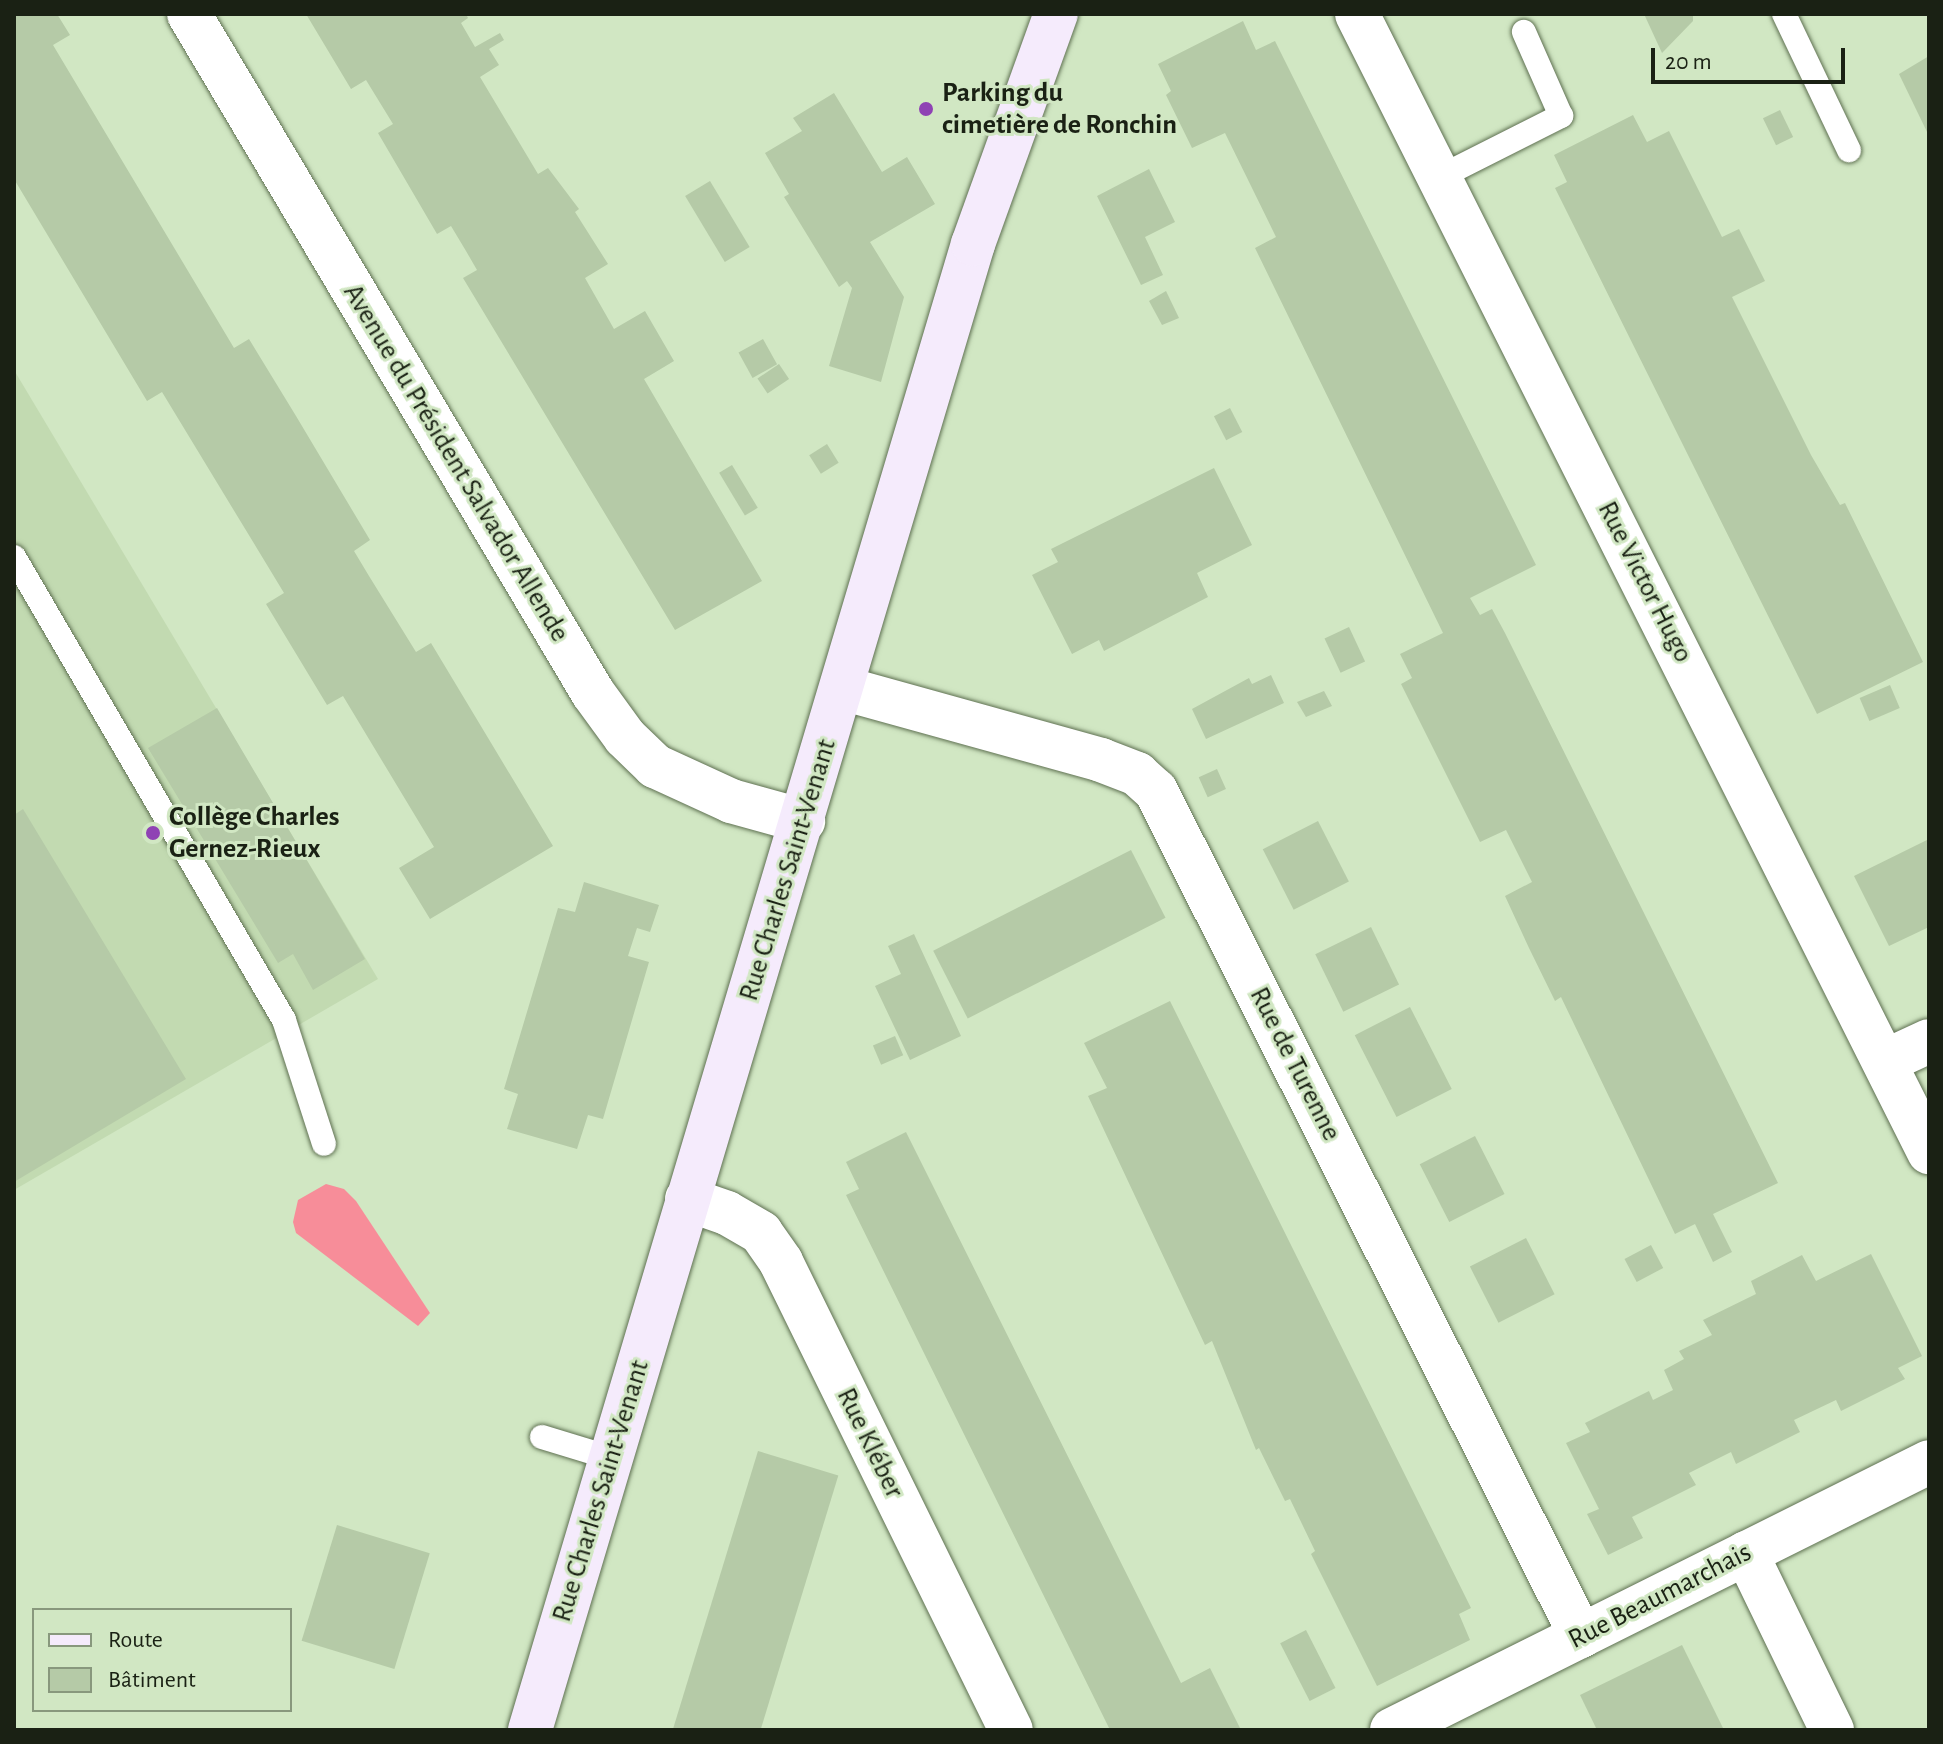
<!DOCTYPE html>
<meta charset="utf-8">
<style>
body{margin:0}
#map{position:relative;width:1943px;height:1744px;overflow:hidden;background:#d1e7c3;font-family:"Alegreya Sans",sans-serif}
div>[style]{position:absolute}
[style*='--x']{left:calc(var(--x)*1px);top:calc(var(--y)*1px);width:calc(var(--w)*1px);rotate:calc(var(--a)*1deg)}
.built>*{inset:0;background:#c2dab1}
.green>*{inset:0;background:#f78d99}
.building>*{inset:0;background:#b5caa7;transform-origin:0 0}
.roads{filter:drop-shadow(0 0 2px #5f7152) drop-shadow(0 0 2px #5f7152)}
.lane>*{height:24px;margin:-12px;padding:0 12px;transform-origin:12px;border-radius:12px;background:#fff}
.street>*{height:44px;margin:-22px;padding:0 22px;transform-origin:22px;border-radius:22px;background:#fff}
.secondary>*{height:44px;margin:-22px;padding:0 22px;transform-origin:22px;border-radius:22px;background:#f5ebfc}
.dots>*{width:22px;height:22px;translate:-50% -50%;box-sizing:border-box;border:4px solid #d1e7c3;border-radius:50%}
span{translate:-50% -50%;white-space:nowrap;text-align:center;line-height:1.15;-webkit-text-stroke:6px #d1e7c3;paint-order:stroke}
.poi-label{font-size:28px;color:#1a2114;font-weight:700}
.left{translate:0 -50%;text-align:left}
.street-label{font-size:28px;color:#1a2114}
.frame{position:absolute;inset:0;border:16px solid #1a2114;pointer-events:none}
.legend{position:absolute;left:32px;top:1608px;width:260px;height:104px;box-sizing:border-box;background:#d1e7c3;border:2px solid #88987d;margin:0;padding:10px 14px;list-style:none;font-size:24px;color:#1a2114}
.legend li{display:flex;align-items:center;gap:16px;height:40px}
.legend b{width:40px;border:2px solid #88987d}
.scale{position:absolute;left:1651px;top:48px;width:194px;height:36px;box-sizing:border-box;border:4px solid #1a2114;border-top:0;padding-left:10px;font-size:24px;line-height:28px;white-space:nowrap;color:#1a2114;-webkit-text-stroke:6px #d1e7c3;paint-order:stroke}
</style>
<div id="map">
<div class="built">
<i style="clip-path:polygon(14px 370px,378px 979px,14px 1190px)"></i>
</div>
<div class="green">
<i style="clip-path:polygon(326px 1184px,344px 1189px,356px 1201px,430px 1313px,418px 1326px,296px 1233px,293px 1222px,298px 1200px)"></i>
</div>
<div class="building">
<i style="clip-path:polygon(14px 14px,57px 14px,70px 35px,53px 45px,234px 348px,249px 339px,296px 416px,370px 540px,354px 551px,369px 576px,416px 652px,431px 643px,553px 846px,430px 919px,399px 868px,434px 847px,343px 696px,327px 705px,266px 604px,284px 593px,162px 392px,147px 401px,14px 179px)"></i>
<i style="clip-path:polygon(306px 14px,466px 14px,468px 18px,461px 23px,475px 47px,500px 33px,504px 40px,489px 49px,499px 65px,480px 77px,538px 174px,548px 168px,579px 209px,575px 212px,608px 264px,585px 278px,614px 329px,645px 311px,674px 361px,644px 379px,762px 581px,675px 630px,463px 278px,477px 270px,466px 251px,451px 226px,437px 234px,378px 133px,393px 124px,366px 80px,351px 89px)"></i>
<i style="clip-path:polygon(1644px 14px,1693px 14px,1693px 21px,1662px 53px)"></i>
<i style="clip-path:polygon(1243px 21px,1256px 50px,1275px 41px,1536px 565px,1470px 598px,1480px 615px,1492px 609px,1505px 633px,1778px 1183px,1713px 1214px,1732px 1252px,1713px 1262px,1695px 1224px,1675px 1234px,1561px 997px,1555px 1001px,1529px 948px,1505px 896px,1532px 882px,1506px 830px,1480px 842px,1401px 684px,1412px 678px,1400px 654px,1443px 633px,1255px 248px,1276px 237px,1225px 133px,1192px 148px,1166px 95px,1171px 91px,1158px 64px)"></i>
<i style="clip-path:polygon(1929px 56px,1929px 136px,1899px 74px)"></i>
<i style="clip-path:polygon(834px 93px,882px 172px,907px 157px,935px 204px,870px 242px,904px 297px,881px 382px,829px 366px,852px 288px,847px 281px,839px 287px,784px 197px,789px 194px,765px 153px,802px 131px,793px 118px)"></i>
<i style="left:1780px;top:110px;width:30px;height:19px;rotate:64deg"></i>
<i style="clip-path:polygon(1633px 115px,1647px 142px,1669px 131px,1722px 237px,1739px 229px,1765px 281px,1732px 297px,1811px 455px,1840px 505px,1845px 503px,1923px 662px,1817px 714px,1555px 188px,1567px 182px,1554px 155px)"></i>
<i style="clip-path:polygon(1149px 169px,1175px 222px,1145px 237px,1163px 275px,1141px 285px,1097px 196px)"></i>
<i style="left:710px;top:181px;width:77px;height:29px;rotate:59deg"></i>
<i style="clip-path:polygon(1166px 291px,1179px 318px,1162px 325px,1149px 301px)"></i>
<i style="left:763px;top:339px;width:29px;height:28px;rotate:61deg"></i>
<i style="left:779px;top:364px;width:18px;height:26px;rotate:56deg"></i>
<i style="left:1230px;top:408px;width:27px;height:18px;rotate:63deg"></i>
<i style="left:827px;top:444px;width:22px;height:21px;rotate:58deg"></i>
<i style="left:732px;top:465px;width:50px;height:15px;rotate:59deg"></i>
<i style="clip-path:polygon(1214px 468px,1252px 545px,1197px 573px,1208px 597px,1104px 651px,1099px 640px,1072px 654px,1032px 575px,1058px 562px,1051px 549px)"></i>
<i style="left:1349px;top:627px;width:38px;height:27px;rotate:65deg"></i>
<i style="clip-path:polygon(1271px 675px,1284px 703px,1206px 739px,1192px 709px,1249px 678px,1252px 684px)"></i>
<i style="left:1890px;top:685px;width:25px;height:33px;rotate:67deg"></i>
<i style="clip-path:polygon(1324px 691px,1332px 706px,1306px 717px,1297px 702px)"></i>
<i style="clip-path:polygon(217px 708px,365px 959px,313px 990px,293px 954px,278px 963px,148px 748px)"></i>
<i style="left:1217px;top:769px;width:22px;height:20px;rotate:66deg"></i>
<i style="clip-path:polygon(23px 809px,186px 1079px,14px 1182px,14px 815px)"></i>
<i style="left:1318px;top:821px;width:68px;height:62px;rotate:63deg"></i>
<i style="clip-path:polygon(1929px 839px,1929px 927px,1889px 946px,1854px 876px)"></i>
<i style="left:1131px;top:850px;width:76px;height:222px;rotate:63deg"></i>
<i style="clip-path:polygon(584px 882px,659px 905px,650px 932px,637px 928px,628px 956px,649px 962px,603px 1119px,588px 1115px,577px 1149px,507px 1129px,518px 1094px,504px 1089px,558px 908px,575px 912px)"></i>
<i style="left:1371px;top:927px;width:64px;height:62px;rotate:64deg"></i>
<i style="clip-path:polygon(914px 934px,961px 1036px,910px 1060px,875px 986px,901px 974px,888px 946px)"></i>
<i style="clip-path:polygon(1170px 1001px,1471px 1608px,1459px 1614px,1470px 1640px,1377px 1686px,1311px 1554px,1315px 1551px,1290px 1499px,1285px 1501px,1259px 1448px,1256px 1450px,1212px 1341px,1205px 1345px,1088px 1096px,1107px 1088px,1084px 1043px)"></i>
<i style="left:1410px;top:1007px;width:92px;height:62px;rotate:63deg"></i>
<i style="left:895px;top:1036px;width:21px;height:24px;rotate:67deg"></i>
<i style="clip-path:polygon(906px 1132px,1181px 1683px,1210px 1668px,1241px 1730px,1110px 1730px,846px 1195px,859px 1189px,846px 1162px)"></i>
<i style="left:1475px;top:1136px;width:65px;height:62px;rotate:63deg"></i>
<i style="left:1526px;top:1238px;width:63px;height:63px;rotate:63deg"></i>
<i style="left:1651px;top:1245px;width:26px;height:30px;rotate:62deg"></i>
<i style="clip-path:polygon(1871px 1254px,1922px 1356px,1898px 1368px,1905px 1379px,1841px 1411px,1836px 1400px,1794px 1420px,1800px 1432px,1736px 1464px,1731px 1452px,1689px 1473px,1696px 1485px,1632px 1517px,1643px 1538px,1608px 1555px,1587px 1514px,1599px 1509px,1566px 1443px,1590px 1432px,1585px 1423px,1649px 1391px,1653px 1400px,1673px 1390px,1664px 1370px,1684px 1359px,1679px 1351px,1712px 1335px,1703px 1320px,1756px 1294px,1751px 1281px,1802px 1255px,1816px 1281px)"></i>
<i style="left:758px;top:1451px;width:84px;height:292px;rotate:17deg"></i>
<i style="left:337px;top:1525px;width:97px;height:121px;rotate:17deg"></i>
<i style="left:1306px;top:1630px;width:65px;height:29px;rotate:63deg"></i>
<i style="clip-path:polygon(1682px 1645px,1724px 1730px,1597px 1730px,1580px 1695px)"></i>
</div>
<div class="roads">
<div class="lane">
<i style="--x:1784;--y:14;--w:151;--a:64.5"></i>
<i style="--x:1440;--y:177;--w:136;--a:-26.8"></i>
<i style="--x:1561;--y:116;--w:92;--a:-113.8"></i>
<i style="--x:14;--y:557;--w:536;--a:59.75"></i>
<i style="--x:284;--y:1020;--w:130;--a:72.1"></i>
<i style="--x:542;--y:1437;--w:72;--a:16.9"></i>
</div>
<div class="street">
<i style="--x:189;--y:14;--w:790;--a:59.25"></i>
<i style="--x:593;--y:693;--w:54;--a:54"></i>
<i style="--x:625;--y:737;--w:42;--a:44"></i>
<i style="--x:655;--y:766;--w:84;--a:24.7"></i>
<i style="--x:731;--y:801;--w:75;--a:15.5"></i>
<i style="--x:1357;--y:14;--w:1274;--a:63.31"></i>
<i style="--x:842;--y:688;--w:269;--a:15.5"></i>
<i style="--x:1101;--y:760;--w:39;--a:21"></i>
<i style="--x:1137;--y:774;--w:25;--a:42"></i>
<i style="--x:1156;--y:791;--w:946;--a:63.3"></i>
<i style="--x:1886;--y:1061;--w:47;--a:-24.9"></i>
<i style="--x:687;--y:1199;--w:42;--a:19.3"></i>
<i style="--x:727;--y:1213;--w:39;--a:30"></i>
<i style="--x:761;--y:1233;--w:35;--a:55"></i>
<i style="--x:781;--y:1262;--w:521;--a:63.83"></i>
<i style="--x:1746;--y:1553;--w:197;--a:64.1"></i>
<i style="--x:1392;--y:1730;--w:600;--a:-26.52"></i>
</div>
<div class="secondary">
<i style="--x:530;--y:1730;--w:1551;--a:-73.4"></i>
<i style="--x:973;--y:244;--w:245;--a:-70.2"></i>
</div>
</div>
<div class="dots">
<i style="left:926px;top:109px;background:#8f42b4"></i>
<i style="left:153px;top:833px;background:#8f42b4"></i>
</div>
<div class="poi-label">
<span class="left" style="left:942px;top:109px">Parking du<br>cimetière de Ronchin</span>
<span class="left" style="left:169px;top:833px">Collège Charles<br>Gernez-Rieux</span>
</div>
<div class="street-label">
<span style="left:456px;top:463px;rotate:59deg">Avenue du Président Salvador Allende</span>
<span style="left:1645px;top:582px;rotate:63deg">Rue Victor Hugo</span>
<span style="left:788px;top:870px;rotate:-73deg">Rue Charles Saint-Venant</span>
<span style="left:1295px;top:1064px;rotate:63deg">Rue de Turenne</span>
<span style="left:870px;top:1443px;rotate:64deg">Rue Kléber</span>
<span style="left:601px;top:1491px;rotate:-73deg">Rue Charles Saint-Venant</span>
<span style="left:1660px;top:1596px;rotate:-27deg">Rue Beaumarchais</span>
</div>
<div class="frame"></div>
<ul class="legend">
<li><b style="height:10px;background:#f5ebfc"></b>Route</li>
<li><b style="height:22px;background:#b5caa7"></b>Bâtiment</li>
</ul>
<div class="scale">20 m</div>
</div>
